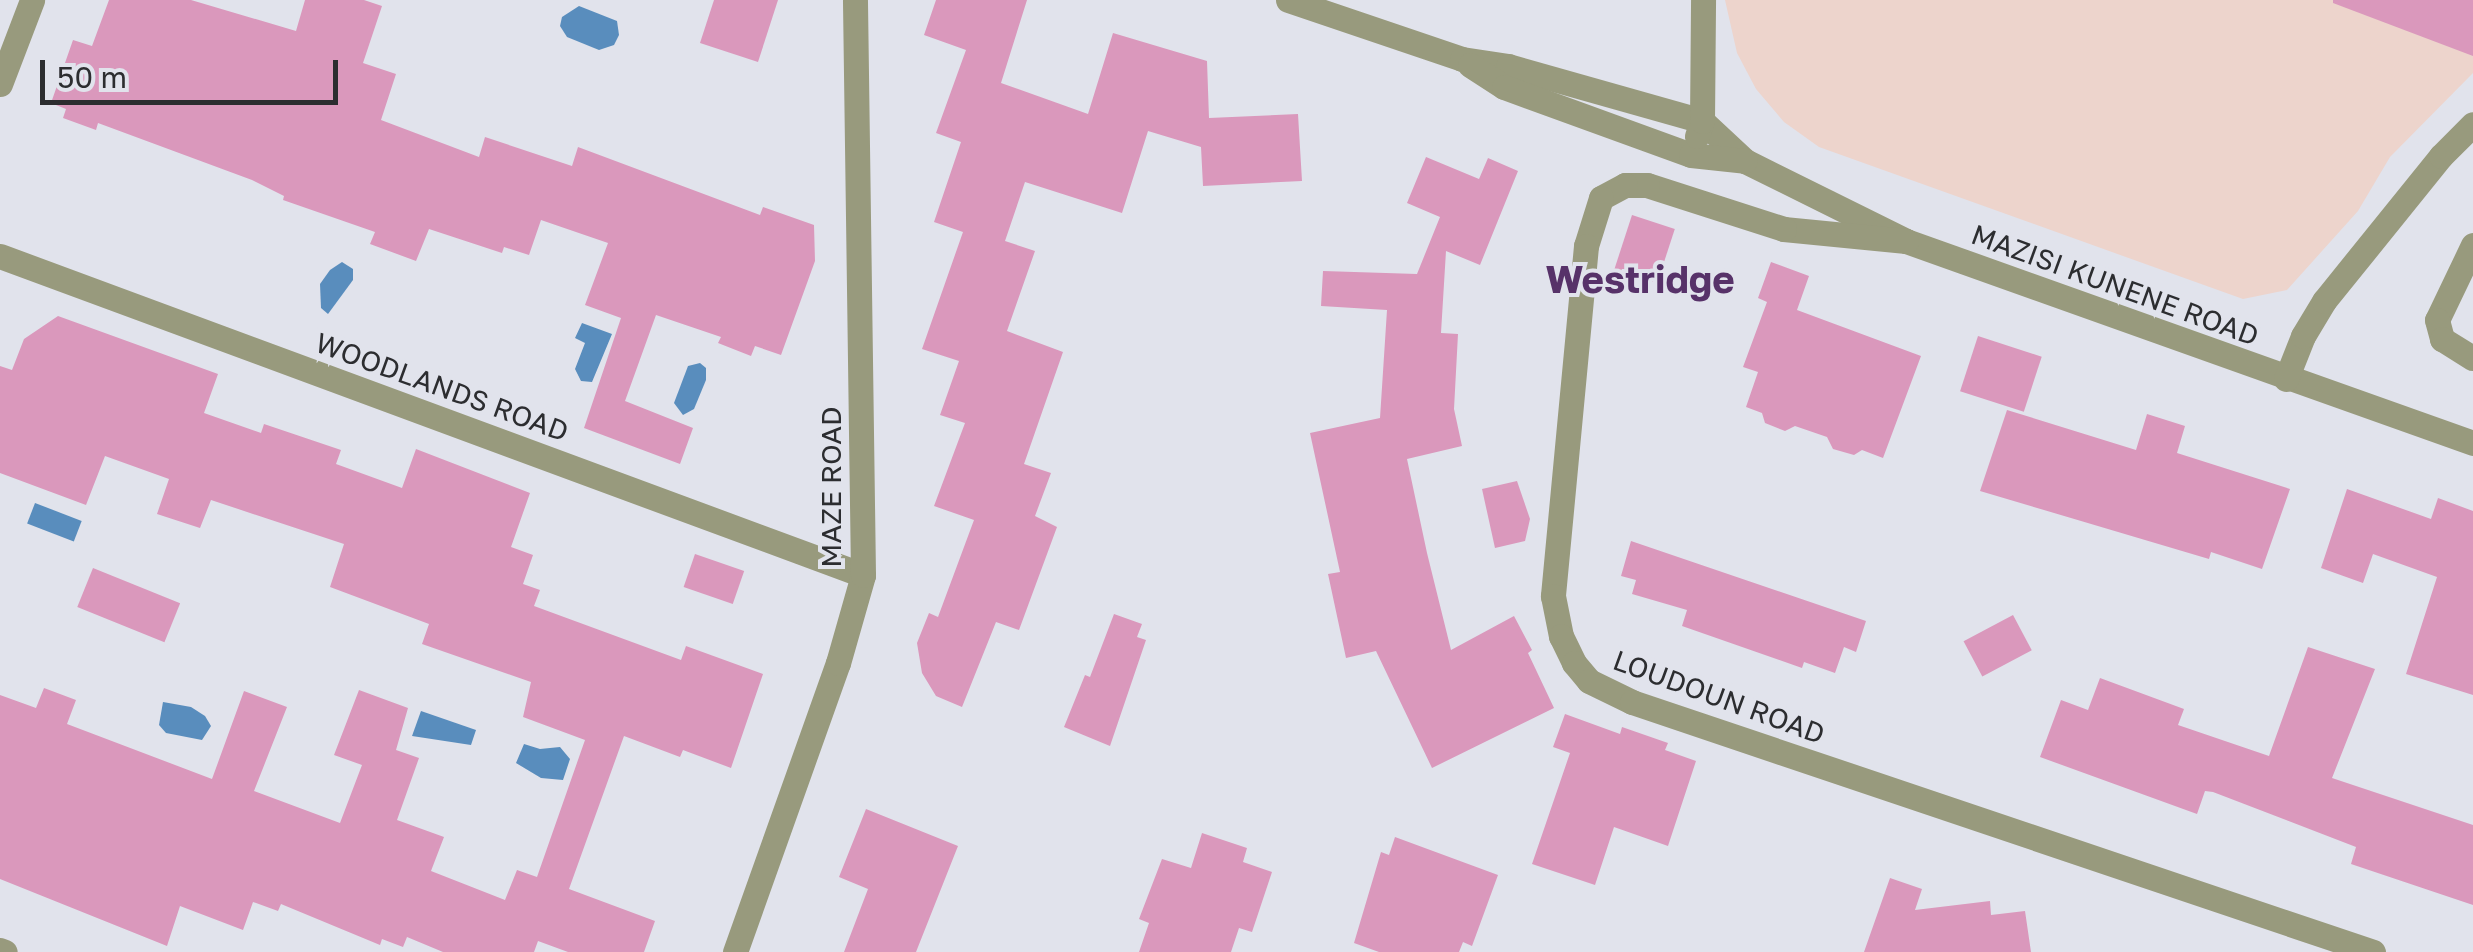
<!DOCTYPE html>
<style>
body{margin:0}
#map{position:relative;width:2473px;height:952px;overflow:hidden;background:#e1e3ec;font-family:"Golos Text",sans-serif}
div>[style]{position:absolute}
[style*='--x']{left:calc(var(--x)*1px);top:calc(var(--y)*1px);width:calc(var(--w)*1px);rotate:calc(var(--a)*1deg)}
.medical>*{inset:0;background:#edd4cc}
.water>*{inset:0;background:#598dbd;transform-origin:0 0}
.building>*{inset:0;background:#da98bc;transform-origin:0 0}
.minor>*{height:25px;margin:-12.5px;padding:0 12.5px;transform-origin:12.5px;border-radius:12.5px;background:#989a7d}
span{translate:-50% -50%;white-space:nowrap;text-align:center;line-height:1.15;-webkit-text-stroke:8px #e1e3ec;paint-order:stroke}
.street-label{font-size:28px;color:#2c2d30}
.district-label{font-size:38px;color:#573269;font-weight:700}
.scale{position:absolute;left:40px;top:60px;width:298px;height:45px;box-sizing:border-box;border:5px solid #2c2d30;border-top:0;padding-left:12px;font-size:30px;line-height:35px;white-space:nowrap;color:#2c2d30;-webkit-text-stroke:8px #e1e3ec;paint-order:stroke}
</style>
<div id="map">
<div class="medical">
<i style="clip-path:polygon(1725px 0,2473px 0,2473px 73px,2390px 157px,2358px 211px,2287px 290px,2243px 299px,1819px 147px,1784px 122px,1756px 89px,1737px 53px)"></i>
</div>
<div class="water">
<i style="clip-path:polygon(579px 6px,617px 21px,619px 35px,614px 45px,599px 50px,567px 37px,560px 26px,562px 17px)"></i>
<i style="clip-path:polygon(342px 262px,353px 269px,353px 280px,328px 314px,321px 308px,320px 284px,330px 270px)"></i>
<i style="clip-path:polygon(582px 323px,612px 334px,592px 382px,581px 381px,575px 369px,585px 343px,575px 338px)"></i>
<i style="clip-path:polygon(700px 363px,706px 368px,706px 380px,694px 409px,683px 415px,674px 403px,688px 366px)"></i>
<i style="left:35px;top:503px;width:50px;height:22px;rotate:21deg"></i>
<i style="clip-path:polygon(163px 702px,191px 707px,205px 716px,211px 726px,202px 740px,166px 733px,159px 725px)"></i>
<i style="clip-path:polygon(421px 711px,476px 730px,471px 745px,412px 736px)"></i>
<i style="clip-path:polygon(524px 744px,540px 749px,560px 747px,570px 759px,563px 780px,541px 778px,516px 763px)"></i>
</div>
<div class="building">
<i style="clip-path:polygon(109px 0,191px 0,296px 31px,305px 0,364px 0,382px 6px,363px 63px,396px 74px,381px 120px,479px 157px,485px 137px,572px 166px,578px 147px,760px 215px,763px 207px,814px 225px,815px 261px,781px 355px,755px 346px,751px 356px,718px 343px,721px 337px,656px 315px,625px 401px,693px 428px,680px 464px,584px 428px,621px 318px,585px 305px,608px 243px,541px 220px,529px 255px,504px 247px,502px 253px,429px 229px,416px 261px,370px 244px,375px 232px,283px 200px,284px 196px,252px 180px,98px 123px,96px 130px,63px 118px,66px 109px,51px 103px,73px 40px,92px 46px)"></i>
<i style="clip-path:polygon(714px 0,778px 0,758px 62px,700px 43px)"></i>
<i style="clip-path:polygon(936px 0,1027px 0,1001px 83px,1088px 114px,1113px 33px,1207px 61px,1209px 118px,1298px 114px,1302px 181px,1203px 186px,1201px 147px,1148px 131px,1122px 213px,1025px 182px,1005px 241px,1035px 251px,1007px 331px,1063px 352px,1024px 464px,1051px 473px,1035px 516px,1057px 527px,1019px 630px,996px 622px,962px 707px,936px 696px,922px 673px,917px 643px,929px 613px,938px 617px,974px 520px,934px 506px,965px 423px,940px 415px,959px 361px,922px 349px,963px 232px,934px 222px,961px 142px,936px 133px,966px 50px,924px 35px)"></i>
<i style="clip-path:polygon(2333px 0,2473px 0,2473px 56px,2333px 3px)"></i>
<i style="clip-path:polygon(1426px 157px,1479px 179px,1488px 158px,1518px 171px,1480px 265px,1446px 251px,1441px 333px,1458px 334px,1454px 409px,1462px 446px,1407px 459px,1427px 553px,1451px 650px,1514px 616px,1532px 650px,1528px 653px,1554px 708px,1432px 768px,1376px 651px,1346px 658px,1328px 574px,1340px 572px,1310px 433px,1380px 418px,1387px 310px,1321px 306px,1323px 271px,1417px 274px,1440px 217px,1407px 203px)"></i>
<i style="left:1632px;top:215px;width:45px;height:57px;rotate:18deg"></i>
<i style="clip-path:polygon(1771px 262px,1809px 276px,1797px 310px,1921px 356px,1883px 458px,1862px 450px,1854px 455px,1833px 449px,1827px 437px,1795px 426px,1785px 431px,1765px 423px,1762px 413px,1746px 407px,1758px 372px,1743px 367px,1767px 302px,1758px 298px)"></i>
<i style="clip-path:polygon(58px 316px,218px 374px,204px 413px,261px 433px,264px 424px,341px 450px,336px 464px,402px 488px,416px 449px,530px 493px,511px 547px,533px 555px,523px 584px,540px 590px,534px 606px,681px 660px,686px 646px,763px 674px,731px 768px,683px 750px,680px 757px,624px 736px,569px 889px,655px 921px,644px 952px,568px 952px,538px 941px,534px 952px,443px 952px,407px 937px,403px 947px,382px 939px,380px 945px,281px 904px,278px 911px,253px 902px,243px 930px,180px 906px,167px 946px,0 879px,0 695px,36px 708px,44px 688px,76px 700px,67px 724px,212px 779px,244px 691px,287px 707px,254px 791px,340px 823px,362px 765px,334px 755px,359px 690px,408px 708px,396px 750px,419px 758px,397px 820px,444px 837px,431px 871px,505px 900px,517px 870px,537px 877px,585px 740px,523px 717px,531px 682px,422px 644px,429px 624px,330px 587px,344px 544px,211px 500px,200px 528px,157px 514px,169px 479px,105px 456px,86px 505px,0 473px,0 366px,12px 370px,24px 339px)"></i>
<i style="left:1978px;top:336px;width:67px;height:58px;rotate:18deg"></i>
<i style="clip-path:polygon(2007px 410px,2136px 450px,2147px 414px,2185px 426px,2177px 453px,2290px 489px,2262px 569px,2211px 552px,2209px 559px,1980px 491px)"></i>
<i style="clip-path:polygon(1517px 481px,1530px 519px,1525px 541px,1495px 548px,1482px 489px)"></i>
<i style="clip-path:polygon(2347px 489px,2431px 519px,2438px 498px,2473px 511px,2473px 695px,2406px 674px,2437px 577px,2373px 554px,2363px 583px,2321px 568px)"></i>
<i style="clip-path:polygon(1631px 541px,1866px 621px,1856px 652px,1844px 647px,1835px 673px,1804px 662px,1802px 668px,1682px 626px,1687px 610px,1632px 594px,1636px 580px,1621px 576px)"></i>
<i style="left:695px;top:554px;width:52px;height:35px;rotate:19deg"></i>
<i style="left:93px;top:568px;width:94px;height:42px;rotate:22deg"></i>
<i style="clip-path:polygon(1114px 614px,1142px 624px,1137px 637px,1146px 640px,1110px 746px,1064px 727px,1085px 675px,1090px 677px)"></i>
<i style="left:2013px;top:615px;width:40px;height:56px;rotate:62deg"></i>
<i style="clip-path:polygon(2308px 647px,2375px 669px,2332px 778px,2473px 825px,2473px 905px,2351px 864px,2356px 847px,2213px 792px,2205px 791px,2197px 814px,2040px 757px,2061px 700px,2088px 710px,2100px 678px,2184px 709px,2178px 725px,2269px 756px)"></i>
<i style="clip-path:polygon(1565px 714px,1620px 734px,1622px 727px,1668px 743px,1665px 750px,1696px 761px,1668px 846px,1614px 827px,1595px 885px,1532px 864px,1570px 753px,1553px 747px)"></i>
<i style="clip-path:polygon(866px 809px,958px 846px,916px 952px,844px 952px,868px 889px,839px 877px)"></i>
<i style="clip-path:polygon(1202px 833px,1247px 848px,1243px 862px,1272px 872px,1252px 932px,1239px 928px,1231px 952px,1139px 952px,1149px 923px,1139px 919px,1162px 859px,1191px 868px)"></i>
<i style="clip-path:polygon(1395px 837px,1498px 875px,1472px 946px,1463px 942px,1459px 952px,1379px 952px,1354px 943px,1381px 852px,1389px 855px)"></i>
<i style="clip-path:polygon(1890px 878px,1922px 889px,1915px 910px,1990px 901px,1991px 915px,2025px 911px,2031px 952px,1864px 952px)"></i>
</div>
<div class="minor">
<i style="--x:1288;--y:0;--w:184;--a:18.7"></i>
<i style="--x:1462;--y:59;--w:47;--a:8.7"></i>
<i style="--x:1508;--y:66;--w:202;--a:15.8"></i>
<i style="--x:1702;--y:121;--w:59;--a:42.9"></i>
<i style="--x:1745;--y:161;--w:180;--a:26.4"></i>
<i style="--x:1906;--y:241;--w:602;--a:19.61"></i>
<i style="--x:1470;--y:65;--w:40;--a:32.9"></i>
<i style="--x:1504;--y:87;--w:199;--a:20"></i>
<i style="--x:1691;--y:155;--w:54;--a:6.3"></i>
<i style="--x:0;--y:84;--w:90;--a:-69.1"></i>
<i style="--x:1697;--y:136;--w:16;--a:-72"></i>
<i style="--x:1702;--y:121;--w:121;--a:-89.5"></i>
<i style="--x:1906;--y:241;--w:123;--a:-174.4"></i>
<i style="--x:1784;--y:229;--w:144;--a:-162.2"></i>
<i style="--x:1647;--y:185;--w:22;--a:180"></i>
<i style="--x:1625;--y:185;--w:27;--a:152"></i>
<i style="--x:1601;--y:198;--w:50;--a:107.4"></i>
<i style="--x:1586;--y:246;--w:352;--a:95.4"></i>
<i style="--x:1553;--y:596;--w:41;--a:78.7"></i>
<i style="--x:1561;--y:636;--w:30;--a:64"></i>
<i style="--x:1574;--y:663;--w:23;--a:50"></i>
<i style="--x:1589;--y:681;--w:48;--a:26"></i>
<i style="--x:1632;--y:702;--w:782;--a:18.64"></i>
<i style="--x:2473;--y:245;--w:83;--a:115.6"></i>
<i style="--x:2437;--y:320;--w:20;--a:75"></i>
<i style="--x:2442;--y:339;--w:36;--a:32"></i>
<i style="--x:0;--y:256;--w:920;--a:20.29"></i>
<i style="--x:2286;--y:379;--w:46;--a:-68.4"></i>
<i style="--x:2303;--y:336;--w:41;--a:-59"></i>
<i style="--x:2324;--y:301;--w:186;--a:-51.1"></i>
<i style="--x:2441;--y:156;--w:45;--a:-45"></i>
<i style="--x:0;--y:950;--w:5;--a:22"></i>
<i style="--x:735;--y:952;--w:307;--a:-70.4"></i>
<i style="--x:838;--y:663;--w:91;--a:-74.1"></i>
<i style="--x:863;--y:575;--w:575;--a:-90.8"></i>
</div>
<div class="street-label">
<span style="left:2115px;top:285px;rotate:20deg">MAZISI KUNENE ROAD</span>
<span style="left:442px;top:387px;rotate:20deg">WOODLANDS ROAD</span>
<span style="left:831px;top:487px;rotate:-90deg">MAZE ROAD</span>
<span style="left:1719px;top:697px;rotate:20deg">LOUDOUN ROAD</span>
</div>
<div class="district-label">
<span style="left:1640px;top:279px">Westridge</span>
</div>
<div class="scale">50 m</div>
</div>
